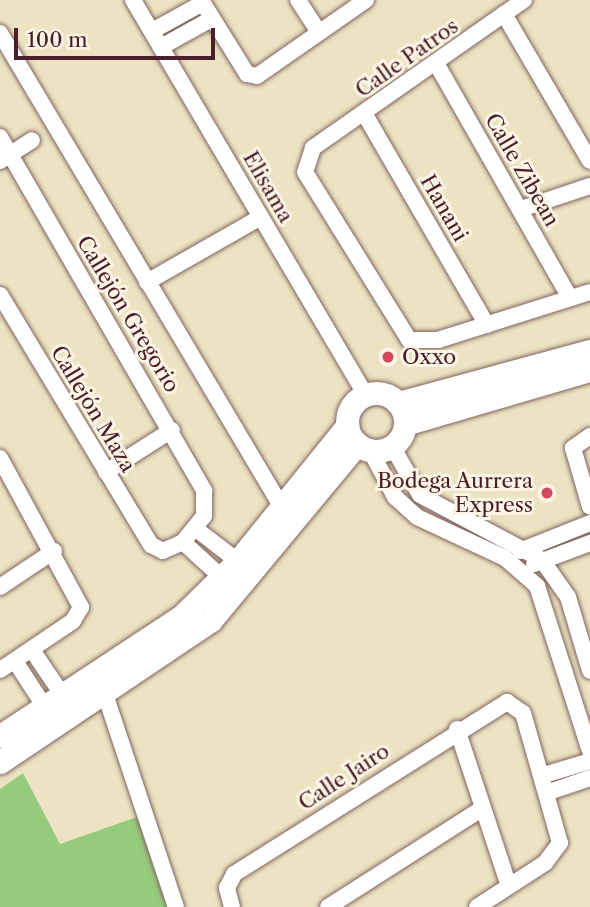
<!DOCTYPE html>
<meta charset="utf-8">
<style>
body{margin:0}
#map{position:relative;width:590px;height:907px;overflow:hidden;background:#ebe3c1;font-family:"Libre Caslon Text",serif}
div>[style]{position:absolute}
[style*='--x']{left:calc(var(--x)*1px);top:calc(var(--y)*1px);width:calc(var(--w)*1px);rotate:calc(var(--a)*1deg)}
.green>*{inset:0;background:#94cb7d}
.roads{filter:drop-shadow(0 0 2px #826460) drop-shadow(0 0 2px #826460)}
.street>*{height:16px;margin:-8px;padding:0 8px;transform-origin:8px;border-radius:8px;background:#fff}
.secondary>*{height:23px;margin:-11.5px;padding:0 11.5px;transform-origin:11.5px;border-radius:11.5px;background:#fff}
.secondary>.ring{margin:-11.5px;padding:0;box-sizing:content-box;background:none;border:23px solid #fff;border-radius:50%}
.dots>*{width:19px;height:19px;translate:-50% -50%;box-sizing:border-box;border:4px solid #fcf5e5;border-radius:50%}
span{translate:-50% -50%;white-space:nowrap;text-align:center;line-height:1.15;-webkit-text-stroke:6px #fcf5e5;paint-order:stroke}
.street-label{font-size:21px;color:#4a1f2b}
.poi-label{font-size:21px;color:#4a1f2b}
.left{translate:0 -50%;text-align:left}
.right{translate:-100% -50%;text-align:right}
.scale{position:absolute;left:14px;top:28px;width:201px;height:32px;box-sizing:border-box;border:4px solid #4a1f2b;border-top:0;padding-left:9px;font-size:21px;line-height:24px;white-space:nowrap;color:#4a1f2b;-webkit-text-stroke:5px #fcf5e5;paint-order:stroke}
</style>
<div id="map">
<div class="green">
<i style="clip-path:polygon(23px 773px,60px 844px,137px 817px,167px 907px,0 907px,0 789px)"></i>
</div>
<div class="roads">
<div class="street">
<i style="--x:133;--y:0;--w:459;--a:59.5"></i>
<i style="--x:201;--y:0;--w:87;--a:58.1"></i>
<i style="--x:247;--y:74;--w:10;--a:11"></i>
<i style="--x:257;--y:76;--w:133;--a:-34.9"></i>
<i style="--x:298;--y:0;--w:38;--a:57"></i>
<i style="--x:524;--y:0;--w:258;--a:145"></i>
<i style="--x:313;--y:148;--w:25;--a:108"></i>
<i style="--x:305;--y:172;--w:198;--a:58.2"></i>
<i style="--x:409;--y:340;--w:29;--a:0"></i>
<i style="--x:438;--y:340;--w:159;--a:-17.5"></i>
<i style="--x:504;--y:14;--w:170;--a:59.7"></i>
<i style="--x:152;--y:31;--w:58;--a:-28.8"></i>
<i style="--x:0;--y:33;--w:548;--a:59.27"></i>
<i style="--x:161;--y:47;--w:57;--a:-29.2"></i>
<i style="--x:436;--y:63;--w:271;--a:60.3"></i>
<i style="--x:364;--y:113;--w:245;--a:59.9"></i>
<i style="--x:0;--y:137;--w:409;--a:60"></i>
<i style="--x:204;--y:491;--w:25;--a:90"></i>
<i style="--x:204;--y:516;--w:33;--a:129"></i>
<i style="--x:183;--y:542;--w:22;--a:156"></i>
<i style="--x:163;--y:551;--w:13;--a:-153"></i>
<i style="--x:151;--y:545;--w:292;--a:-121.1"></i>
<i style="--x:0;--y:161;--w:38;--a:-33"></i>
<i style="--x:521;--y:209;--w:73;--a:-18.4"></i>
<i style="--x:147;--y:282;--w:131;--a:-29.7"></i>
<i style="--x:590;--y:436;--w:21;--a:145"></i>
<i style="--x:573;--y:448;--w:61;--a:73.9"></i>
<i style="--x:392;--y:446;--w:56;--a:60.3"></i>
<i style="--x:420;--y:495;--w:138;--a:28"></i>
<i style="--x:542;--y:560;--w:45;--a:54.9"></i>
<i style="--x:568;--y:597;--w:77;--a:73.4"></i>
<i style="--x:370;--y:450;--w:53;--a:62"></i>
<i style="--x:395;--y:497;--w:30;--a:42"></i>
<i style="--x:417;--y:517;--w:97;--a:25"></i>
<i style="--x:505;--y:558;--w:43;--a:41.2"></i>
<i style="--x:537;--y:586;--w:173;--a:72.2"></i>
<i style="--x:0;--y:458;--w:170;--a:61.5"></i>
<i style="--x:81;--y:607;--w:16;--a:120"></i>
<i style="--x:73;--y:621;--w:88;--a:146.1"></i>
<i style="--x:106;--y:472;--w:78;--a:-32.5"></i>
<i style="--x:196;--y:529;--w:61;--a:37.6"></i>
<i style="--x:183;--y:542;--w:62;--a:42.4"></i>
<i style="--x:520;--y:551;--w:75;--a:-21.8"></i>
<i style="--x:534;--y:564;--w:60;--a:-20.6"></i>
<i style="--x:0;--y:587;--w:65;--a:-33.7"></i>
<i style="--x:32;--y:650;--w:64;--a:55.8"></i>
<i style="--x:15;--y:661;--w:64;--a:57.1"></i>
<i style="--x:105;--y:694;--w:225;--a:71.6"></i>
<i style="--x:457;--y:729;--w:165;--a:71.7"></i>
<i style="--x:544;--y:775;--w:48;--a:-16.9"></i>
<i style="--x:549;--y:792;--w:43;--a:-18.9"></i>
<i style="--x:232;--y:907;--w:20;--a:-105"></i>
<i style="--x:227;--y:888;--w:16;--a:-63"></i>
<i style="--x:234;--y:874;--w:323;--a:-32.2"></i>
<i style="--x:507;--y:702;--w:19;--a:35"></i>
<i style="--x:523;--y:713;--w:135;--a:74.1"></i>
<i style="--x:560;--y:843;--w:25;--a:127"></i>
<i style="--x:545;--y:863;--w:81;--a:147.1"></i>
<i style="--x:328;--y:907;--w:182;--a:-32.6"></i>
</div>
<div class="secondary">
<i class="ring" style="left:347px;top:393px;width:35px;height:35px"></i>
<i style="--x:398;--y:403;--w:199;--a:-15.2"></i>
<i style="--x:405;--y:424;--w:193;--a:-16.3"></i>
<i style="--x:0;--y:736;--w:218;--a:-33.4"></i>
<i style="--x:182;--y:616;--w:78;--a:-44.5"></i>
<i style="--x:238;--y:561;--w:174;--a:-51.1"></i>
<i style="--x:0;--y:762;--w:254;--a:-33.9"></i>
<i style="--x:211;--y:620;--w:229;--a:-50.3"></i>
</div>
</div>
<div class="dots">
<i style="left:388px;top:357px;background:#d1495b"></i>
<i style="left:547px;top:493px;background:#d1495b"></i>
</div>
<div class="street-label">
<span style="left:407px;top:58px;rotate:-35deg">Calle Patros</span>
<span style="left:522px;top:170px;rotate:60deg">Calle Zibean</span>
<span style="left:268px;top:187px;rotate:60deg">Elisama</span>
<span style="left:444px;top:208px;rotate:60deg">Hanani</span>
<span style="left:128px;top:314px;rotate:59deg">Callejón Gregorio</span>
<span style="left:93px;top:409px;rotate:59deg">Callejón Maza</span>
<span style="left:344px;top:777px;rotate:-33deg">Calle Jairo</span>
</div>
<div class="poi-label">
<span class="left" style="left:402px;top:357px">Oxxo</span>
<span class="right" style="left:533px;top:493px">Bodega Aurrera<br>Express</span>
</div>
<div class="scale">100 m</div>
</div>
